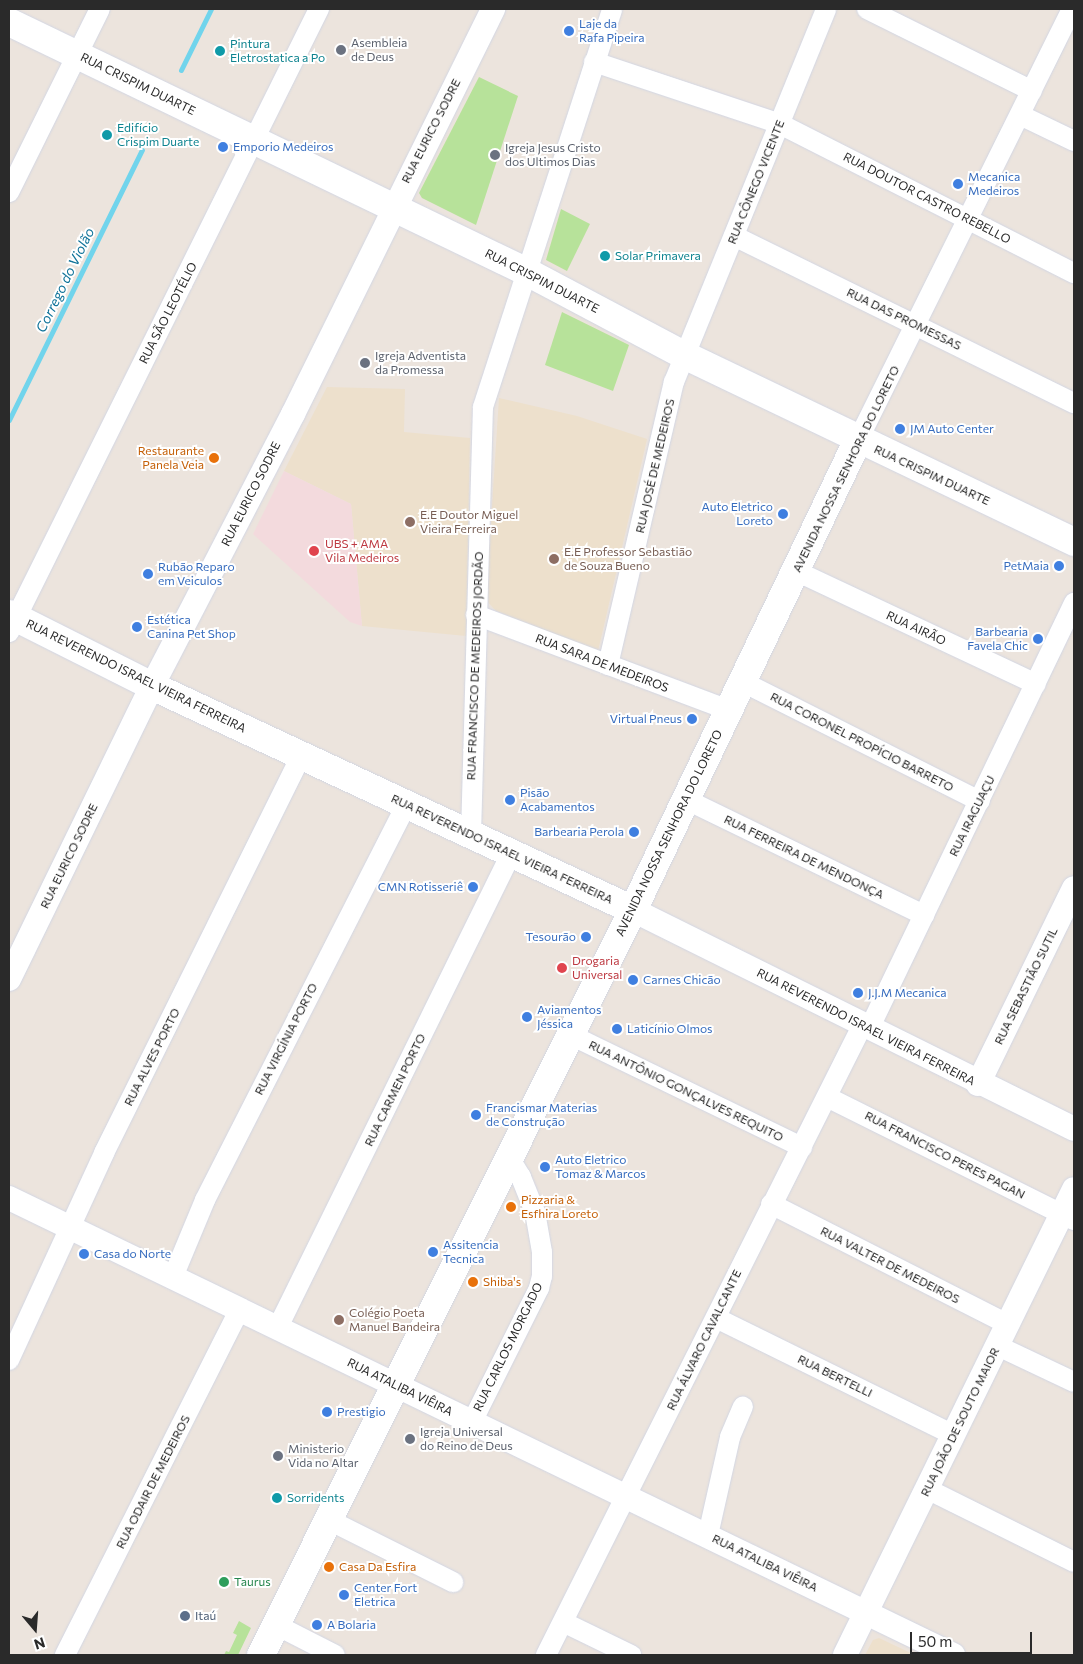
<!DOCTYPE html>
<meta charset="utf-8">
<style>
body{margin:0}
#map{position:relative;width:1083px;height:1664px;overflow:hidden;background:#ece4dd;font-family:Commissioner,sans-serif}
div>[style]{position:absolute}
[style*='--x']{left:calc(var(--x)*1px);top:calc(var(--y)*1px);width:calc(var(--w)*1px);rotate:calc(var(--a)*1deg)}
.education>*{inset:0;background:#ede0cc}
.medical>*{inset:0;background:#f3dadd}
.green>*{inset:0;background:#b7e29a}
.stream>*{height:5px;margin:-2.5px;padding:0 2.5px;transform-origin:2.5px;border-radius:2.5px;background:#71d4ec}
.roads{filter:drop-shadow(0 0 1px #d2d6e3) drop-shadow(0 0 1px #d2d6e3)}
.minor>*{height:20px;margin:-10px;padding:0 10px;transform-origin:10px;border-radius:10px;background:#fff}
.tertiary>*{height:24px;margin:-12px;padding:0 12px;transform-origin:12px;border-radius:12px;background:#fff}
.secondary>*{height:28px;margin:-14px;padding:0 14px;transform-origin:14px;border-radius:14px;background:#fff}
.dots>*{width:14px;height:14px;translate:-50% -50%;box-sizing:border-box;border:2px solid #fff;border-radius:50%}
span{translate:-50% -50%;white-space:nowrap;text-align:center;line-height:1.15;-webkit-text-stroke:4px #fff;paint-order:stroke}
.shop-label{font-size:12px;color:#366cbe}
.left{translate:0 -50%;text-align:left}
.right{translate:-100% -50%;text-align:right}
.worship-label{font-size:12px;color:#5b616d}
.culture-label{font-size:12px;color:#0d838f}
.street-label{font-size:12px;color:#2a2a2a}
.food-label{font-size:12px;color:#c56008}
.education-label{font-size:12px;color:#785e54}
.health-label{font-size:12px;color:#be3a42}
.leisure-label{font-size:12px;color:#27864d}
.service-label{font-size:12px;color:#4e5e75}
.water-label{font-size:14px;color:#107399;font-style:italic}
.frame{position:absolute;inset:0;border:10px solid #2a2a2a;pointer-events:none}
.north{position:absolute;left:10px;top:1604px;width:50px;height:50px;-webkit-text-stroke:4px #fff;paint-order:stroke;rotate:162deg;font-size:14px;font-weight:700;line-height:20px;text-align:center;color:#2a2a2a}
.north::after{content:'';display:block;margin:auto;width:18px;height:22px;background:#2a2a2a;clip-path:polygon(50% 0,100% 100%,50% 72%,0 100%)}
.scale{position:absolute;left:910px;top:1632px;width:122px;height:22px;box-sizing:border-box;border:2px solid #2a2a2a;border-top:0;padding-left:6px;font-size:15px;line-height:18px;white-space:nowrap;color:#2a2a2a;-webkit-text-stroke:4px #fff;paint-order:stroke}
</style>
<div id="map">
<div class="education">
<i style="clip-path:polygon(327px 387px,405px 389px,404px 432px,470px 438px,466px 636px,362px 626px,351px 504px,284px 471px)"></i>
<i style="clip-path:polygon(499px 398px,577px 416px,647px 439px,598px 651px,496px 611px,486px 600px)"></i>
<i style="clip-path:polygon(879px 1638px,915px 1655px,865px 1655px,873px 1640px)"></i>
</div>
<div class="medical">
<i style="clip-path:polygon(284px 471px,351px 504px,362px 626px,350px 622px,253px 534px)"></i>
</div>
<div class="green">
<i style="clip-path:polygon(479px 77px,518px 96px,476px 225px,422px 198px,419px 193px)"></i>
<i style="clip-path:polygon(561px 209px,590px 224px,567px 271px,546px 260px)"></i>
<i style="clip-path:polygon(562px 312px,629px 345px,613px 391px,545px 365px)"></i>
<i style="clip-path:polygon(239px 1621px,251px 1628px,238px 1655px,224px 1655px,226px 1651px,229px 1652px,237px 1635px,233px 1633px)"></i>
</div>
<div class="stream">
<i style="--x:181;--y:70;--w:68;--a:-63.8"></i>
<i style="--x:9;--y:420;--w:301;--a:-63.8"></i>
</div>
<div class="roads">
<div class="minor">
<i style="--x:867;--y:9;--w:184;--a:26.4"></i>
<i style="--x:594;--y:62;--w:196;--a:18.4"></i>
<i style="--x:780;--y:124;--w:330;--a:26.9"></i>
<i style="--x:1020;--y:115;--w:60;--a:25.7"></i>
<i style="--x:9;--y:192;--w:204;--a:-63.6"></i>
<i style="--x:734;--y:236;--w:379;--a:26.2"></i>
<i style="--x:858;--y:440;--w:481;--a:-63.6"></i>
<i style="--x:796;--y:571;--w:265;--a:25.2"></i>
<i style="--x:476;--y:615;--w:270;--a:20.6"></i>
<i style="--x:9;--y:632;--w:696;--a:-63.55"></i>
<i style="--x:608;--y:665;--w:291;--a:-76.9"></i>
<i style="--x:674;--y:382;--w:403;--a:-67.8"></i>
<i style="--x:743;--y:682;--w:265;--a:26.7"></i>
<i style="--x:685;--y:799;--w:266;--a:25.9"></i>
<i style="--x:471;--y:835;--w:428;--a:-88.4"></i>
<i style="--x:483;--y:407;--w:418;--a:-72"></i>
<i style="--x:869;--y:1029;--w:473;--a:-64.3"></i>
<i style="--x:571;--y:1035;--w:257;--a:25.9"></i>
<i style="--x:827;--y:1097;--w:276;--a:26.5"></i>
<i style="--x:771;--y:1204;--w:267;--a:26.9"></i>
<i style="--x:173;--y:1277;--w:83;--a:-67.4"></i>
<i style="--x:205;--y:1200;--w:445;--a:-63"></i>
<i style="--x:716;--y:1318;--w:265;--a:26.2"></i>
<i style="--x:278;--y:1327;--w:527;--a:-63.78"></i>
<i style="--x:998;--y:1346;--w:84;--a:25.3"></i>
<i style="--x:9;--y:1360;--w:228;--a:-65.3"></i>
<i style="--x:104;--y:1153;--w:445;--a:-63.6"></i>
<i style="--x:472;--y:1422;--w:150;--a:-63.4"></i>
<i style="--x:539;--y:1288;--w:12;--a:-76"></i>
<i style="--x:542;--y:1276;--w:24;--a:-90"></i>
<i style="--x:542;--y:1252;--w:41;--a:-99.9"></i>
<i style="--x:535;--y:1212;--w:38;--a:-112"></i>
<i style="--x:521;--y:1177;--w:22;--a:-122"></i>
<i style="--x:927;--y:1489;--w:164;--a:26.4"></i>
<i style="--x:329;--y:1520;--w:139;--a:26.6"></i>
<i style="--x:708;--y:1535;--w:100;--a:-77.3"></i>
<i style="--x:730;--y:1437;--w:33;--a:-67"></i>
<i style="--x:563;--y:1622;--w:76;--a:25.9"></i>
<i style="--x:276;--y:1625;--w:66;--a:27"></i>
<i style="--x:65;--y:1655;--w:388;--a:-63.2"></i>
<i style="--x:546;--y:1655;--w:704;--a:-63.33"></i>
</div>
<div class="tertiary">
<i style="--x:633;--y:910;--w:492;--a:26.4"></i>
<i style="--x:9;--y:979;--w:326;--a:-64"></i>
<i style="--x:152;--y:686;--w:306;--a:-62.6"></i>
<i style="--x:293;--y:414;--w:452;--a:-63.7"></i>
<i style="--x:978;--y:1084;--w:218;--a:-63.9"></i>
<i style="--x:9;--y:1198;--w:1049;--a:25.83"></i>
<i style="--x:845;--y:1655;--w:519;--a:-63.83"></i>
</div>
<div class="secondary">
<i style="--x:9;--y:22;--w:575;--a:25.76"></i>
<i style="--x:527;--y:272;--w:178;--a:27.9"></i>
<i style="--x:684;--y:355;--w:433;--a:25.6"></i>
<i style="--x:9;--y:614;--w:160;--a:26.7"></i>
<i style="--x:152;--y:686;--w:531;--a:24.97"></i>
<i style="--x:261;--y:1655;--w:833;--a:-63.47"></i>
<i style="--x:633;--y:910;--w:521;--a:-64.42"></i>
</div>
</div>
<div class="dots">
<i style="left:569px;top:31px;background:#3f7fe0"></i>
<i style="left:341px;top:50px;background:#6b7280"></i>
<i style="left:220px;top:51px;background:#0f9aa8"></i>
<i style="left:107px;top:135px;background:#0f9aa8"></i>
<i style="left:223px;top:147px;background:#3f7fe0"></i>
<i style="left:495px;top:155px;background:#6b7280"></i>
<i style="left:958px;top:184px;background:#3f7fe0"></i>
<i style="left:605px;top:256px;background:#0f9aa8"></i>
<i style="left:365px;top:363px;background:#6b7280"></i>
<i style="left:900px;top:429px;background:#3f7fe0"></i>
<i style="left:214px;top:458px;background:#e8710a"></i>
<i style="left:783px;top:514px;background:#3f7fe0"></i>
<i style="left:410px;top:522px;background:#8d6e63"></i>
<i style="left:314px;top:551px;background:#e0444e"></i>
<i style="left:554px;top:559px;background:#8d6e63"></i>
<i style="left:1059px;top:566px;background:#3f7fe0"></i>
<i style="left:148px;top:574px;background:#3f7fe0"></i>
<i style="left:137px;top:627px;background:#3f7fe0"></i>
<i style="left:1038px;top:639px;background:#3f7fe0"></i>
<i style="left:692px;top:719px;background:#3f7fe0"></i>
<i style="left:510px;top:800px;background:#3f7fe0"></i>
<i style="left:634px;top:832px;background:#3f7fe0"></i>
<i style="left:473px;top:887px;background:#3f7fe0"></i>
<i style="left:586px;top:937px;background:#3f7fe0"></i>
<i style="left:562px;top:968px;background:#e0444e"></i>
<i style="left:633px;top:980px;background:#3f7fe0"></i>
<i style="left:858px;top:993px;background:#3f7fe0"></i>
<i style="left:527px;top:1017px;background:#3f7fe0"></i>
<i style="left:617px;top:1029px;background:#3f7fe0"></i>
<i style="left:476px;top:1115px;background:#3f7fe0"></i>
<i style="left:545px;top:1167px;background:#3f7fe0"></i>
<i style="left:511px;top:1207px;background:#e8710a"></i>
<i style="left:433px;top:1252px;background:#3f7fe0"></i>
<i style="left:84px;top:1254px;background:#3f7fe0"></i>
<i style="left:473px;top:1282px;background:#e8710a"></i>
<i style="left:339px;top:1320px;background:#8d6e63"></i>
<i style="left:327px;top:1412px;background:#3f7fe0"></i>
<i style="left:410px;top:1439px;background:#6b7280"></i>
<i style="left:278px;top:1456px;background:#6b7280"></i>
<i style="left:277px;top:1498px;background:#0f9aa8"></i>
<i style="left:329px;top:1567px;background:#e8710a"></i>
<i style="left:224px;top:1582px;background:#2e9e5b"></i>
<i style="left:344px;top:1595px;background:#3f7fe0"></i>
<i style="left:185px;top:1616px;background:#5c6f8a"></i>
<i style="left:317px;top:1625px;background:#3f7fe0"></i>
</div>
<div class="shop-label">
<span class="left" style="left:579px;top:31px">Laje da<br>Rafa Pipeira</span>
<span class="left" style="left:233px;top:147px">Emporio Medeiros</span>
<span class="left" style="left:968px;top:184px">Mecanica<br>Medeiros</span>
<span class="left" style="left:910px;top:429px">JM Auto Center</span>
<span class="right" style="left:773px;top:514px">Auto Eletrico<br>Loreto</span>
<span class="right" style="left:1049px;top:566px">PetMaia</span>
<span class="left" style="left:158px;top:574px">Rubão Reparo<br>em Veiculos</span>
<span class="left" style="left:147px;top:627px">Estética<br>Canina Pet Shop</span>
<span class="right" style="left:1028px;top:639px">Barbearia<br>Favela Chic</span>
<span class="right" style="left:682px;top:719px">Virtual Pneus</span>
<span class="left" style="left:520px;top:800px">Pisão<br>Acabamentos</span>
<span class="right" style="left:624px;top:832px">Barbearia Perola</span>
<span class="right" style="left:463px;top:887px">CMN Rotisseriê</span>
<span class="right" style="left:576px;top:937px">Tesourão</span>
<span class="left" style="left:643px;top:980px">Carnes Chicão</span>
<span class="left" style="left:868px;top:993px">J.J.M Mecanica</span>
<span class="left" style="left:537px;top:1017px">Aviamentos<br>Jéssica</span>
<span class="left" style="left:627px;top:1029px">Laticínio Olmos</span>
<span class="left" style="left:486px;top:1115px">Francismar Materias<br>de Construção</span>
<span class="left" style="left:555px;top:1167px">Auto Eletrico<br>Tomaz &amp; Marcos</span>
<span class="left" style="left:443px;top:1252px">Assitencia<br>Tecnica</span>
<span class="left" style="left:94px;top:1254px">Casa do Norte</span>
<span class="left" style="left:337px;top:1412px">Prestigio</span>
<span class="left" style="left:354px;top:1595px">Center Fort<br>Eletrica</span>
<span class="left" style="left:327px;top:1625px">A Bolaria</span>
</div>
<div class="worship-label">
<span class="left" style="left:351px;top:50px">Asembleia<br>de Deus</span>
<span class="left" style="left:505px;top:155px">Igreja Jesus Cristo<br>dos Ultimos Dias</span>
<span class="left" style="left:375px;top:363px">Igreja Adventista<br>da Promessa</span>
<span class="left" style="left:420px;top:1439px">Igreja Universal<br>do Reino de Deus</span>
<span class="left" style="left:288px;top:1456px">Ministerio<br>Vida no Altar</span>
</div>
<div class="culture-label">
<span class="left" style="left:230px;top:51px">Pintura<br>Eletrostatica a Po</span>
<span class="left" style="left:117px;top:135px">Edifício<br>Crispim Duarte</span>
<span class="left" style="left:615px;top:256px">Solar Primavera</span>
<span class="left" style="left:287px;top:1498px">Sorridents</span>
</div>
<div class="street-label">
<span style="left:138px;top:84px;rotate:26deg">RUA CRISPIM DUARTE</span>
<span style="left:431px;top:131px;rotate:-63deg">RUA EURICO SODRE</span>
<span style="left:756px;top:182px;rotate:-68deg">RUA CÔNEGO VICENTE</span>
<span style="left:927px;top:198px;rotate:27deg">RUA DOUTOR CASTRO REBELLO</span>
<span style="left:542px;top:281px;rotate:27deg">RUA CRISPIM DUARTE</span>
<span style="left:168px;top:313px;rotate:-63deg">RUA SÃO LEOTÉLIO</span>
<span style="left:904px;top:319px;rotate:26deg">RUA DAS PROMESSAS</span>
<span style="left:655px;top:466px;rotate:-77deg">RUA JOSÉ DE MEDEIROS</span>
<span style="left:846px;top:469px;rotate:-64deg">AVENIDA NOSSA SENHORA DO LORETO</span>
<span style="left:932px;top:475px;rotate:25deg">RUA CRISPIM DUARTE</span>
<span style="left:251px;top:494px;rotate:-63deg">RUA EURICO SODRE</span>
<span style="left:916px;top:628px;rotate:25deg">RUA AIRÃO</span>
<span style="left:602px;top:663px;rotate:21deg">RUA SARA DE MEDEIROS</span>
<span style="left:475px;top:666px;rotate:-88deg">RUA FRANCISCO DE MEDEIROS JORDÃO</span>
<span style="left:136px;top:676px;rotate:26deg">RUA REVERENDO ISRAEL VIEIRA FERREIRA</span>
<span style="left:862px;top:742px;rotate:27deg">RUA CORONEL PROPÍCIO BARRETO</span>
<span style="left:972px;top:816px;rotate:-64deg">RUA IRAGUAÇU</span>
<span style="left:669px;top:833px;rotate:-64deg">AVENIDA NOSSA SENHORA DO LORETO</span>
<span style="left:502px;top:849px;rotate:25deg">RUA REVERENDO ISRAEL VIEIRA FERREIRA</span>
<span style="left:69px;top:856px;rotate:-64deg">RUA EURICO SODRE</span>
<span style="left:804px;top:857px;rotate:26deg">RUA FERREIRA DE MENDONÇA</span>
<span style="left:1026px;top:986px;rotate:-64deg">RUA SEBASTIÃO SUTIL</span>
<span style="left:866px;top:1027px;rotate:27deg">RUA REVERENDO ISRAEL VIEIRA FERREIRA</span>
<span style="left:286px;top:1039px;rotate:-63deg">RUA VIRGÍNIA PORTO</span>
<span style="left:152px;top:1057px;rotate:-63deg">RUA ALVES PORTO</span>
<span style="left:395px;top:1090px;rotate:-64deg">RUA CARMEN PORTO</span>
<span style="left:686px;top:1091px;rotate:26deg">RUA ANTÔNIO GONÇALVES REQUITO</span>
<span style="left:945px;top:1155px;rotate:27deg">RUA FRANCISCO PERES PAGAN</span>
<span style="left:890px;top:1265px;rotate:27deg">RUA VALTER DE MEDEIROS</span>
<span style="left:704px;top:1340px;rotate:-64deg">RUA ÁLVARO CAVALCANTE</span>
<span style="left:508px;top:1347px;rotate:-64deg">RUA CARLOS MORGADO</span>
<span style="left:835px;top:1376px;rotate:26deg">RUA BERTELLI</span>
<span style="left:400px;top:1387px;rotate:26deg">RUA ATALIBA VIÊIRA</span>
<span style="left:960px;top:1422px;rotate:-64deg">RUA JOÃO DE SOUTO MAIOR</span>
<span style="left:153px;top:1482px;rotate:-63deg">RUA ODAIR DE MEDEIROS</span>
<span style="left:765px;top:1563px;rotate:26deg">RUA ATALIBA VIÊIRA</span>
</div>
<div class="food-label">
<span class="right" style="left:204px;top:458px">Restaurante<br>Panela Veia</span>
<span class="left" style="left:521px;top:1207px">Pizzaria &amp;<br>Esfhira Loreto</span>
<span class="left" style="left:483px;top:1282px">Shiba's</span>
<span class="left" style="left:339px;top:1567px">Casa Da Esfira</span>
</div>
<div class="education-label">
<span class="left" style="left:420px;top:522px">E.E Doutor Miguel<br>Vieira Ferreira</span>
<span class="left" style="left:564px;top:559px">E.E Professor Sebastião<br>de Souza Bueno</span>
<span class="left" style="left:349px;top:1320px">Colégio Poeta<br>Manuel Bandeira</span>
</div>
<div class="health-label">
<span class="left" style="left:325px;top:551px">UBS + AMA<br>Vila Medeiros</span>
<span class="left" style="left:572px;top:968px">Drogaria<br>Universal</span>
</div>
<div class="leisure-label">
<span class="left" style="left:234px;top:1582px">Taurus</span>
</div>
<div class="service-label">
<span class="left" style="left:195px;top:1616px">Itaú</span>
</div>
<div class="water-label">
<span style="left:65px;top:280px;rotate:-64deg">Corrego do Violão</span>
</div>
<div class="frame"></div>
<div class="north">N</div>
<div class="scale">50 m</div>
</div>
